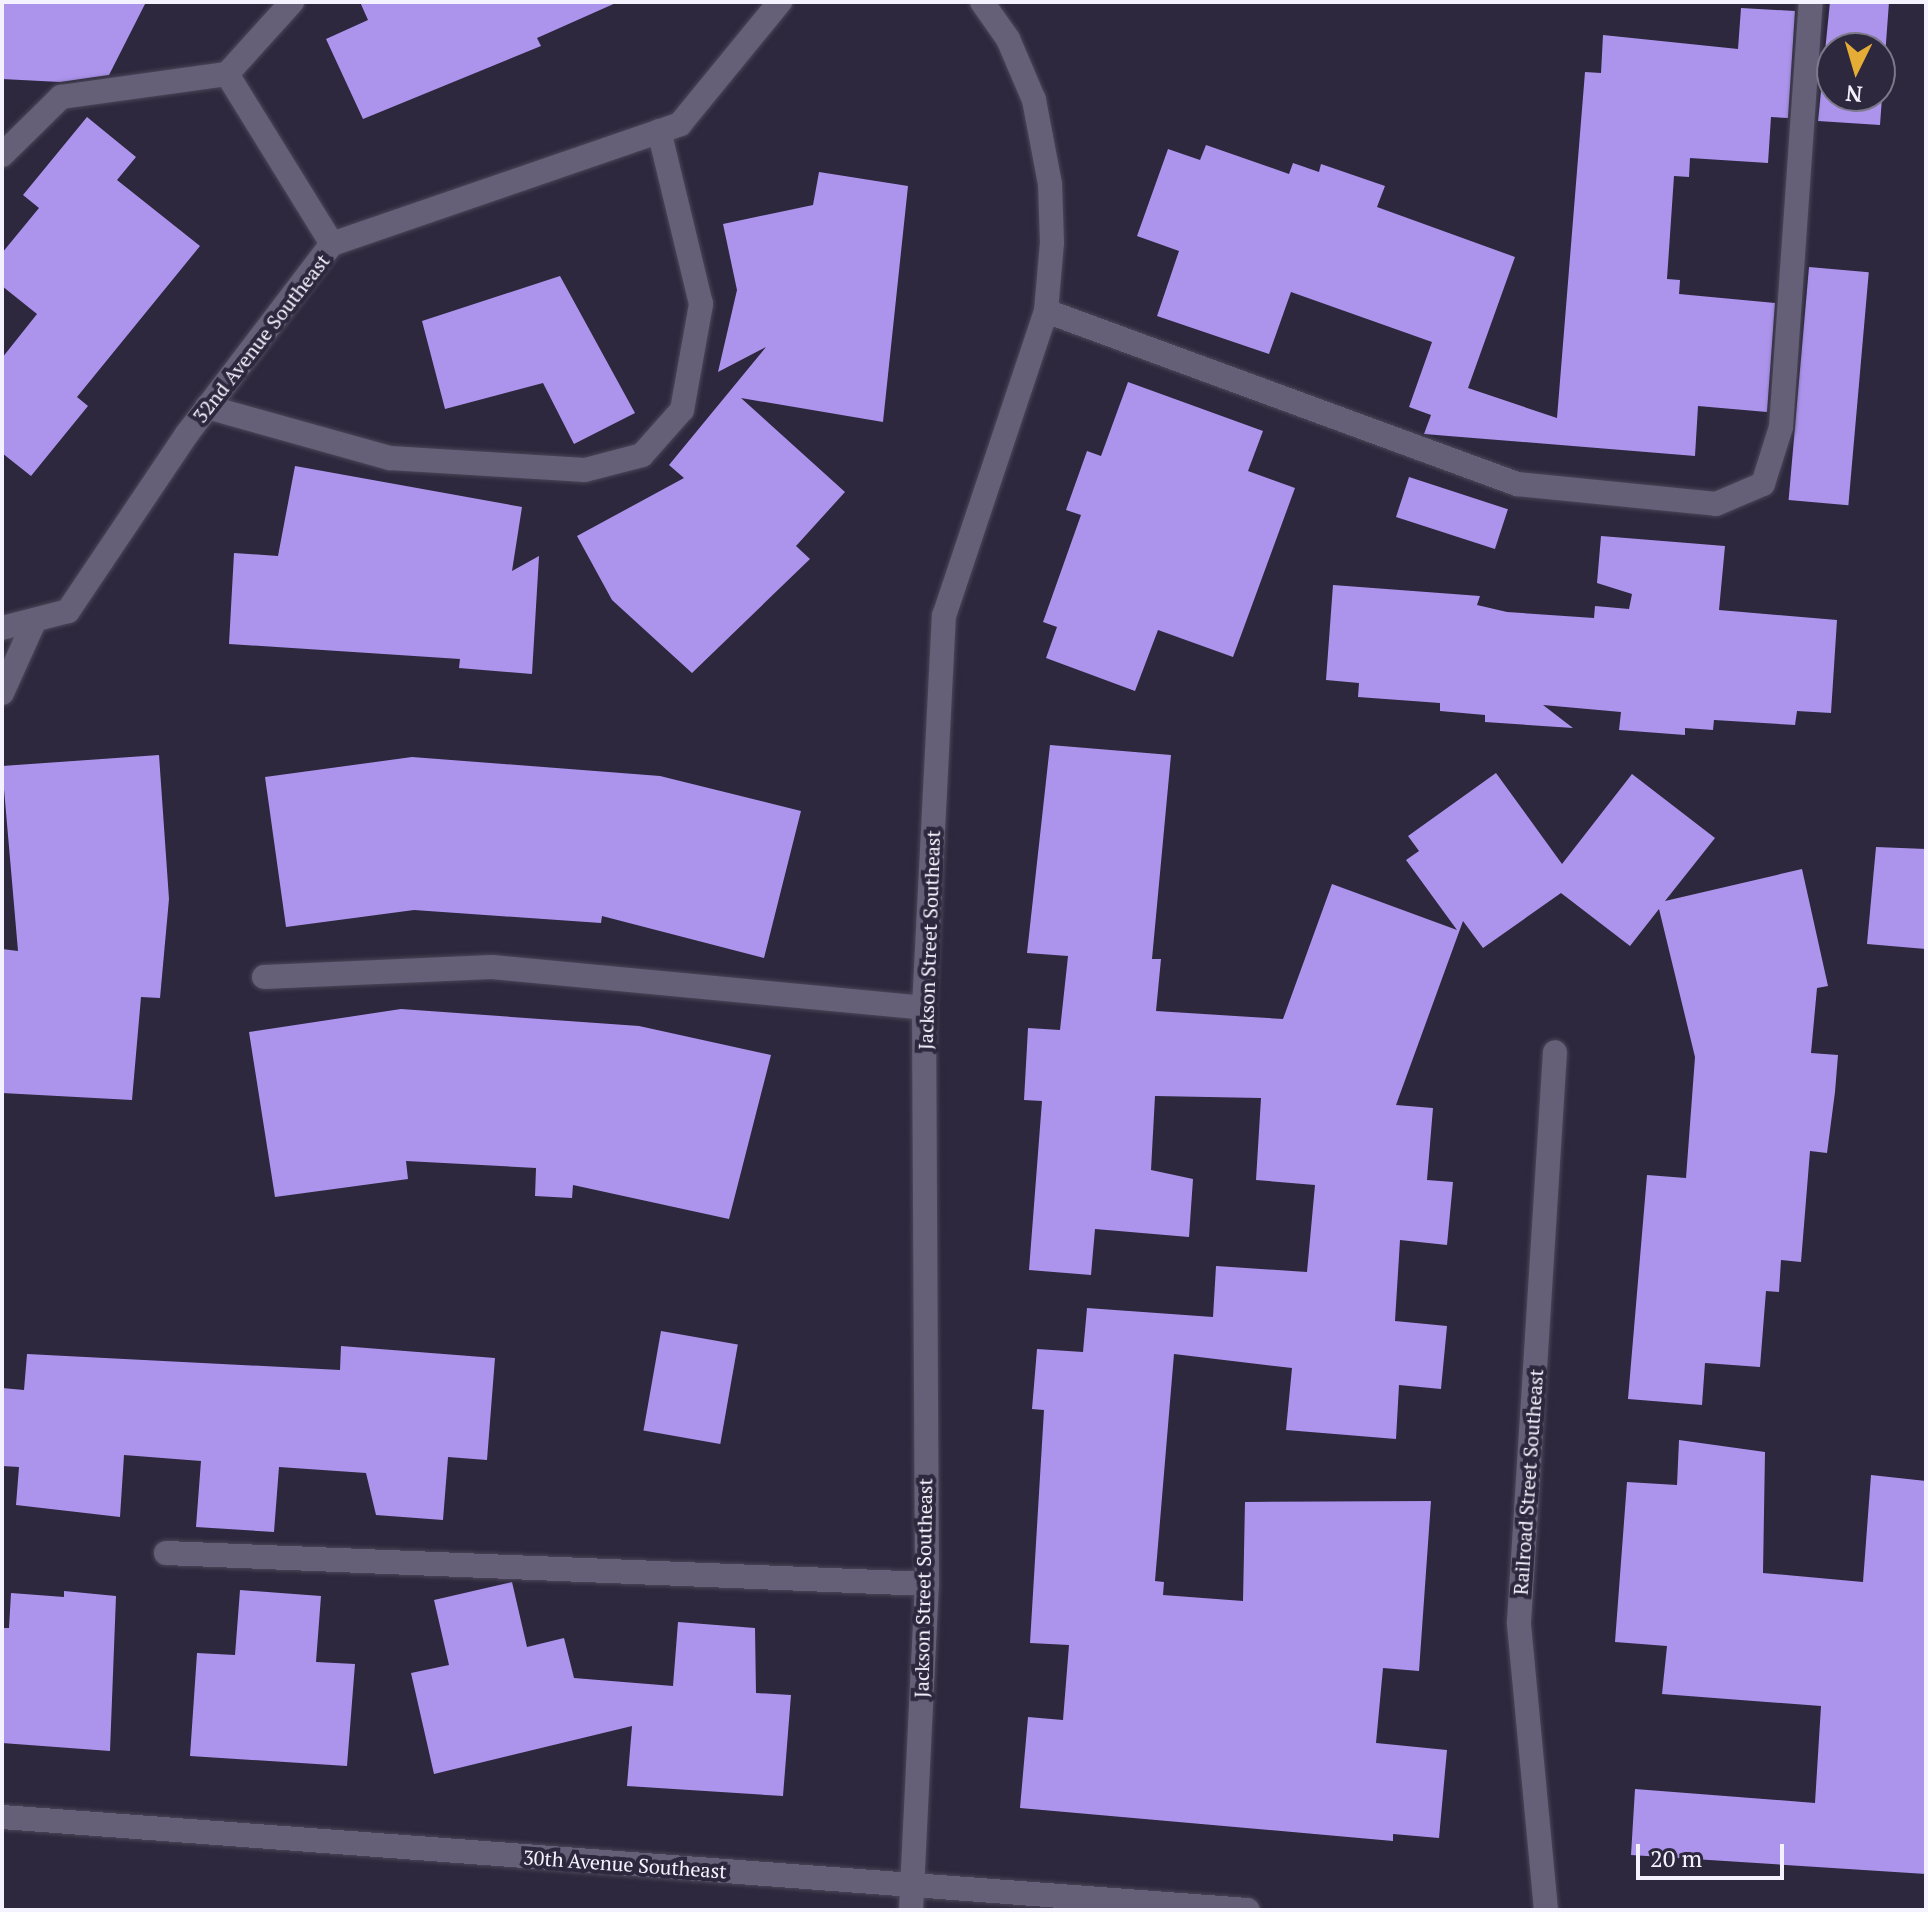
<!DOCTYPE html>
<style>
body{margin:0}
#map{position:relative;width:1928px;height:1912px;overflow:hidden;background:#2d283d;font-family:"PT Serif",serif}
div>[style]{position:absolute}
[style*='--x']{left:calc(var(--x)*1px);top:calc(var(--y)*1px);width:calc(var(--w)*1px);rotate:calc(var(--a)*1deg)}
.building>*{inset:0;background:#ac94ed;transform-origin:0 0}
.roads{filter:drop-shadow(0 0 2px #4b4658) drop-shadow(0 0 2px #4b4658)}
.minor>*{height:24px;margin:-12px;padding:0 12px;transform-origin:12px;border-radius:12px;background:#656078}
span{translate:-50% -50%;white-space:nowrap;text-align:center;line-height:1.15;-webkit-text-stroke:8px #2d283d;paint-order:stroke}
.street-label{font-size:20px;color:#f4f2fe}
.frame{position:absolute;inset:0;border:4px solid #f4f2fe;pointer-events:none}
.north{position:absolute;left:1816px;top:32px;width:80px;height:80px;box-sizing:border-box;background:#2d283d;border:2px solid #7d798a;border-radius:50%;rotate:185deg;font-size:22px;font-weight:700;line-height:32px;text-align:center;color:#f4f2fe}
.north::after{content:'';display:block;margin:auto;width:28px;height:36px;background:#e6ad36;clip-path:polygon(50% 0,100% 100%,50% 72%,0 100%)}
.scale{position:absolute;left:1636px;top:1844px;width:148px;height:36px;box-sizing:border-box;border:4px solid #f4f2fe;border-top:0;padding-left:10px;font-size:24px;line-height:28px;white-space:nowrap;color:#f4f2fe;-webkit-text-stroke:6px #2d283d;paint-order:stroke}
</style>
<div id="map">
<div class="building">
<i style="clip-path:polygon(2px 2px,146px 2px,109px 75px,60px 82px,2px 79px)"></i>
<i style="clip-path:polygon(360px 2px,618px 2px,537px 38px,541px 46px,363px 119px,326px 39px,368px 20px)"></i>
<i style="clip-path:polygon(evenodd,1830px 2px,1889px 2px,1880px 125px,1818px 121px,1830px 2px,1832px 48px,1880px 48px,1880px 96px,1832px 96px,1832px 48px)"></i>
<i style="clip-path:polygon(1741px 8px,1795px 11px,1788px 118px,1771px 117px,1768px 163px,1690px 158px,1689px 177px,1674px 176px,1667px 279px,1680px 280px,1679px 294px,1775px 303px,1767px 412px,1698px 406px,1695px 456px,1424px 434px,1431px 415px,1409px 407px,1432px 342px,1291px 292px,1269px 354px,1157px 316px,1179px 251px,1137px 236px,1168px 149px,1200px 160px,1206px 145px,1289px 174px,1293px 163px,1319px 172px,1321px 164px,1385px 186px,1377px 207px,1515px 257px,1468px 388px,1557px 418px,1585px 72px,1601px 73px,1603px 35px,1738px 49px)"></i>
<i style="clip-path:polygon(87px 117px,136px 157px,117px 180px,200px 246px,77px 397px,88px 406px,31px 476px,2px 453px,2px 358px,37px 314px,2px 286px,2px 253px,39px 208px,23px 195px)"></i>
<i style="clip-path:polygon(819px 172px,908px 186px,883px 422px,741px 398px,845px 492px,796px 546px,810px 559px,692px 673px,612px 600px,577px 536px,684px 478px,669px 465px,766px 347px,718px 372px,737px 290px,723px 224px,813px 205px)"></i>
<i style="left:1809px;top:267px;width:60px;height:234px;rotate:5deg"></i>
<i style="clip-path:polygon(560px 276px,635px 413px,574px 444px,543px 383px,445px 409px,422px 321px)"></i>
<i style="clip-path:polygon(1128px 382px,1263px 431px,1248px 471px,1295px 488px,1233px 657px,1158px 630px,1135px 691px,1046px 658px,1057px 627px,1043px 622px,1081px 515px,1066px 510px,1087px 451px,1101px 456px)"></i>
<i style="clip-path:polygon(295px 466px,522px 507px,512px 571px,539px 556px,532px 674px,459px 668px,460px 659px,229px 644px,234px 553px,278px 556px)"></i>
<i style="left:1409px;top:477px;width:104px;height:42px;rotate:18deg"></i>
<i style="clip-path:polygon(1601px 536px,1725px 546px,1719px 610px,1837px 620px,1831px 713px,1797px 711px,1795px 725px,1714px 720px,1713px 730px,1685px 728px,1685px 735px,1619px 730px,1621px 712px,1543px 705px,1573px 728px,1485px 722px,1485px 715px,1440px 711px,1440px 703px,1358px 697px,1359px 683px,1326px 680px,1333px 585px,1480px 596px,1477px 605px,1507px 612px,1594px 618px,1595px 606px,1629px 609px,1632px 594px,1597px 583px)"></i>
<i style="clip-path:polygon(1050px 745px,1171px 755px,1152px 959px,1161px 959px,1156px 1011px,1283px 1019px,1332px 884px,1457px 930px,1406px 860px,1419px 851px,1408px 836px,1496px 773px,1562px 864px,1632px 774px,1715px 838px,1665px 901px,1802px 869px,1828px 986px,1817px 988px,1811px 1053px,1838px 1055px,1835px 1092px,1827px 1153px,1810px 1151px,1801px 1262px,1781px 1260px,1779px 1292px,1766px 1291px,1760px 1367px,1705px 1363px,1702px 1405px,1628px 1399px,1647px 1175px,1686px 1178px,1695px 1057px,1659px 909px,1630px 946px,1561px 893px,1483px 948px,1463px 921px,1396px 1105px,1433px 1108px,1427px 1180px,1453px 1182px,1447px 1245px,1400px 1240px,1395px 1321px,1447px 1326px,1441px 1389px,1399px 1385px,1396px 1439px,1286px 1430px,1292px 1368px,1174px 1354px,1155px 1581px,1164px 1582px,1163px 1595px,1243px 1601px,1245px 1502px,1431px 1501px,1419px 1671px,1383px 1668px,1376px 1743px,1447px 1750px,1439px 1838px,1393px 1834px,1393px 1841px,1020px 1808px,1028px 1717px,1063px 1720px,1069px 1645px,1030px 1643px,1044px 1410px,1032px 1409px,1037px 1349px,1083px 1352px,1087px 1308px,1213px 1317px,1216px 1266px,1307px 1272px,1315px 1185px,1256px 1180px,1261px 1098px,1155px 1096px,1151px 1170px,1193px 1179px,1189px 1237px,1095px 1229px,1091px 1275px,1029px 1270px,1042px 1101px,1024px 1100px,1028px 1028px,1060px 1030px,1068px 956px,1027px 953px)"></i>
<i style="clip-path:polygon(159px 755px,169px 899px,160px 998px,141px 997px,132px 1100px,2px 1093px,2px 949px,18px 951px,2px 766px)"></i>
<i style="clip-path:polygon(412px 757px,660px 776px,801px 811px,764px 958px,602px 916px,601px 923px,414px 910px,286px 927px,265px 777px)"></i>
<i style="clip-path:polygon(1876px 847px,1926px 849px,1926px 949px,1867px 944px)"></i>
<i style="clip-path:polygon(401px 1009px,639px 1026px,771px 1055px,729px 1219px,573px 1185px,572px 1198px,535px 1196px,536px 1168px,406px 1161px,408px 1179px,275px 1197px,249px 1032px)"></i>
<i style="left:661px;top:1331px;width:78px;height:101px;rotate:10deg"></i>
<i style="clip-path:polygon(341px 1346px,495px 1358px,487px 1460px,448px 1457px,443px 1520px,376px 1515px,366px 1473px,279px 1467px,274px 1532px,196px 1527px,201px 1461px,124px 1455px,120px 1517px,16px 1505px,19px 1467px,2px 1466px,2px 1388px,24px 1390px,27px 1354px,340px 1370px)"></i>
<i style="clip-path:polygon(1679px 1440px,1765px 1452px,1763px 1573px,1863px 1582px,1871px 1475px,1926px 1481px,1926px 1874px,1631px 1855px,1635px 1789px,1815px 1803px,1821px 1706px,1662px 1694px,1667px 1646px,1615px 1642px,1627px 1482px,1677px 1485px)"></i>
<i style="clip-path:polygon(512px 1582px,527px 1647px,564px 1638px,574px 1678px,673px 1686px,678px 1622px,755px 1628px,756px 1693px,791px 1695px,783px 1796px,627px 1786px,632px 1726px,434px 1774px,411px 1673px,449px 1665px,434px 1600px)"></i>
<i style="clip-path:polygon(240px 1590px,321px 1596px,316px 1662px,355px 1664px,347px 1766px,190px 1756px,197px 1653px,235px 1655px)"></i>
<i style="clip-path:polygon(64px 1591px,116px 1596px,110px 1751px,2px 1743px,2px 1628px,9px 1628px,11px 1593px,64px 1597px)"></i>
</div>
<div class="roads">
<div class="minor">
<i style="--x:292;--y:2;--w:97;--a:132.1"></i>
<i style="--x:227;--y:74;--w:200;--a:58.3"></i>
<i style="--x:2;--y:155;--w:83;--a:-44.5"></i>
<i style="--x:61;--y:97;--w:168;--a:-7.9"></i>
<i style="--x:1046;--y:311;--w:502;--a:20.17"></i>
<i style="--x:1517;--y:484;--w:200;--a:5.7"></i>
<i style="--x:1716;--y:504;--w:51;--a:-23.1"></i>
<i style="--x:1763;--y:484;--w:60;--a:-72.5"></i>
<i style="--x:1781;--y:427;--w:426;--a:-86"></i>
<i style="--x:207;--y:407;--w:190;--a:15.6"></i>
<i style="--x:390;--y:458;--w:195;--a:3.5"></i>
<i style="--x:585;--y:470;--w:59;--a:-14.7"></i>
<i style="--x:642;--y:455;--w:60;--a:-48.4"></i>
<i style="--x:682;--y:410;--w:108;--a:-79.8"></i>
<i style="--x:701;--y:304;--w:178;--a:-103.6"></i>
<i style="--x:2;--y:628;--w:68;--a:-14.4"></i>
<i style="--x:68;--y:611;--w:213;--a:-56.1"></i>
<i style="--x:187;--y:434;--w:239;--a:-52.7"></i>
<i style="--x:332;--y:244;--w:368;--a:-19"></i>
<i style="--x:680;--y:124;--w:158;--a:-50.7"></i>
<i style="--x:2;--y:693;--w:80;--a:-65.7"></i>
<i style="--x:264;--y:977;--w:228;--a:-2.5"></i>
<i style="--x:492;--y:967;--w:434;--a:5.4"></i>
<i style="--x:166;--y:1553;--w:762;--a:2.33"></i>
<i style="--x:2;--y:1817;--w:1249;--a:4.27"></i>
<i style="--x:911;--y:1910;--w:326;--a:-87.2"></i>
<i style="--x:927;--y:1584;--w:576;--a:-90.3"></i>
<i style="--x:924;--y:1008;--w:393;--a:-87.1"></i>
<i style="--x:944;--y:616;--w:322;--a:-71.5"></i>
<i style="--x:1046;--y:311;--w:68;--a:-85"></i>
<i style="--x:1052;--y:243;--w:59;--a:-91.9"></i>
<i style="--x:1050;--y:184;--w:86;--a:-100.8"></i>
<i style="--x:1034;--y:100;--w:66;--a:-113.1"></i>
<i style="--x:1008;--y:39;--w:45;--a:-125.1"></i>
<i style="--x:1546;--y:1910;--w:289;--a:-95.4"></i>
<i style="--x:1519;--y:1622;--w:571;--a:-86.39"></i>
</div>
</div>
<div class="street-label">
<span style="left:261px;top:338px;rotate:-52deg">32nd Avenue Southeast</span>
<span style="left:929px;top:940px;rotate:-88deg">Jackson Street Southeast</span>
<span style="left:1528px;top:1482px;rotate:-86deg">Railroad Street Southeast</span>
<span style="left:923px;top:1588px;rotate:-89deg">Jackson Street Southeast</span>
<span style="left:625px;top:1864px;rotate:4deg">30th Avenue Southeast</span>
</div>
<div class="frame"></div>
<div class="north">N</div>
<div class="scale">20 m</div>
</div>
